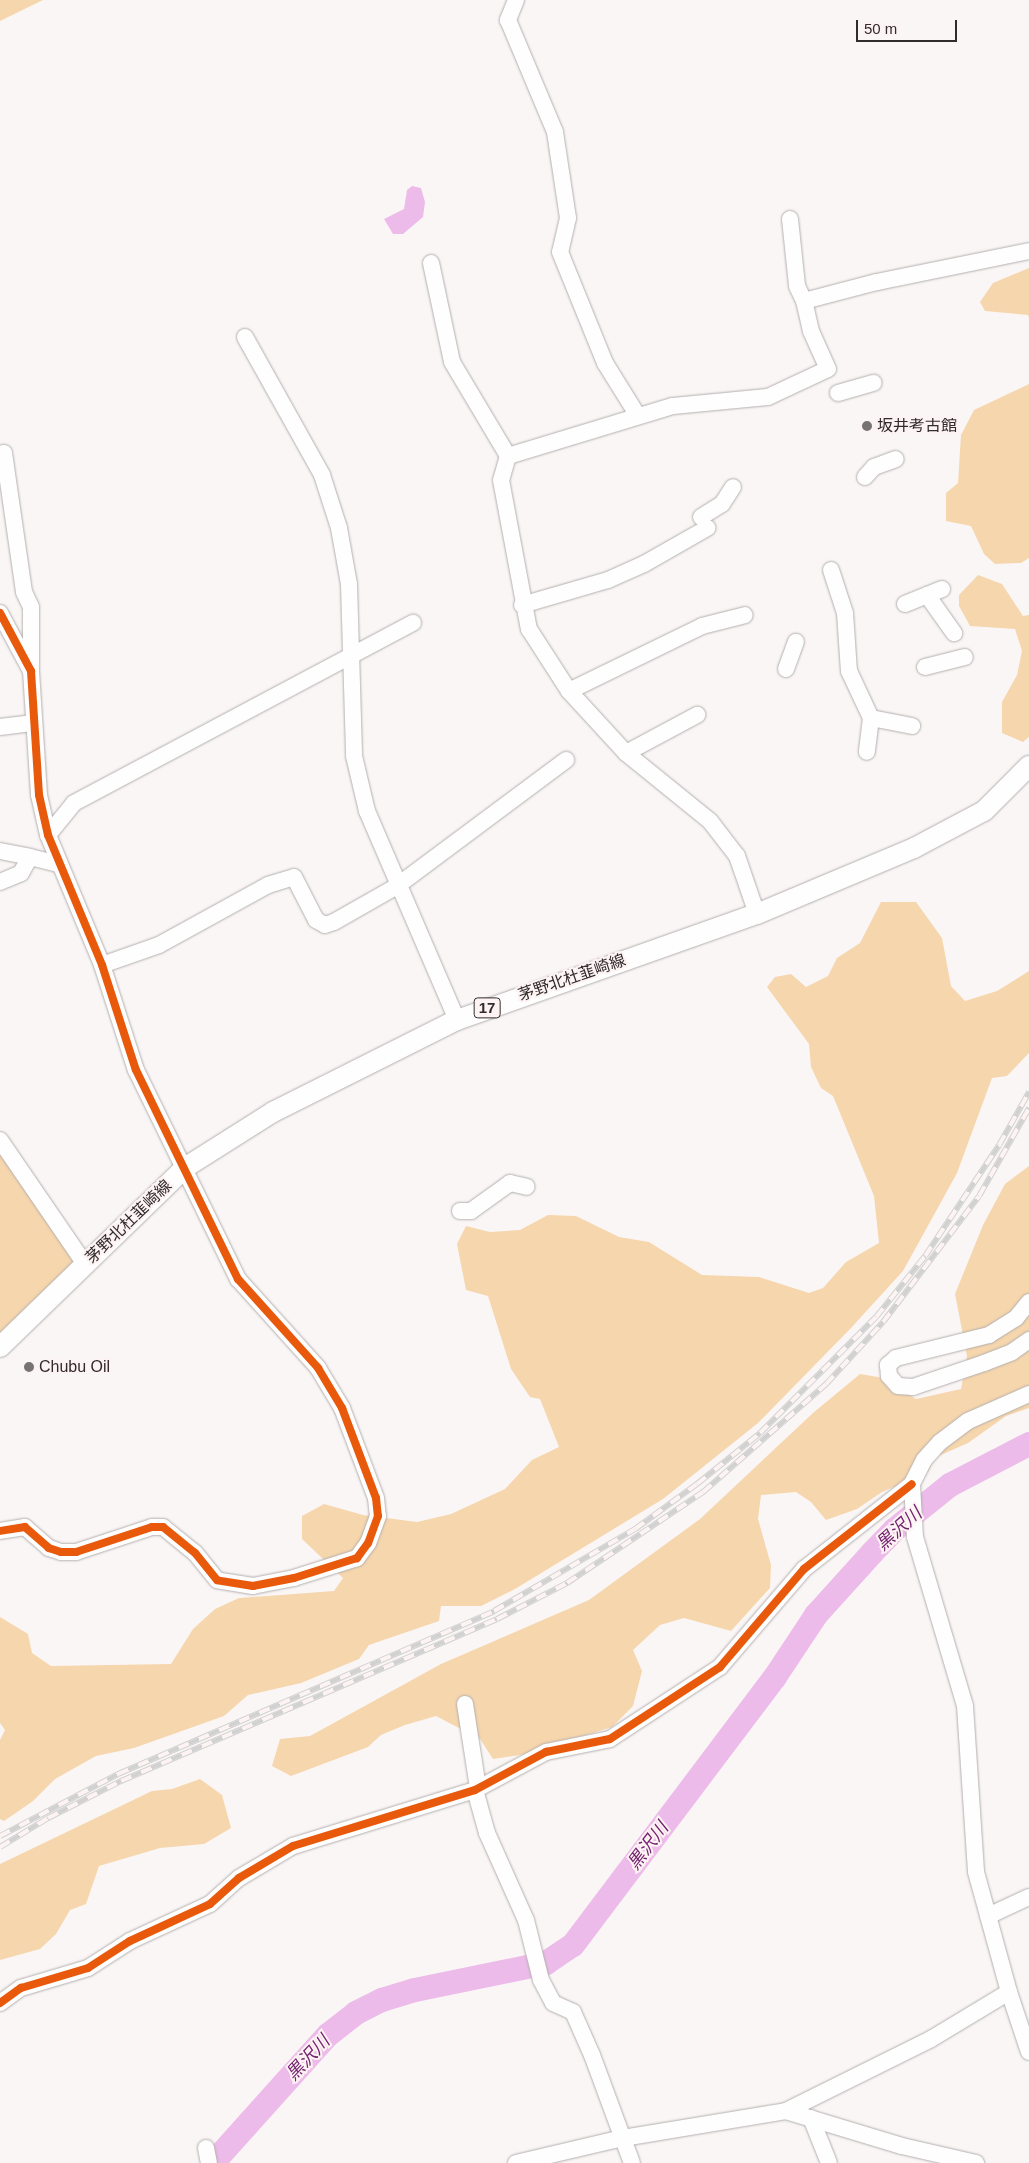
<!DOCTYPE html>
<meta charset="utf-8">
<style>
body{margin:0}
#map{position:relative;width:1029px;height:2163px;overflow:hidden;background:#fbf6f6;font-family:Arial,"Noto Sans JP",sans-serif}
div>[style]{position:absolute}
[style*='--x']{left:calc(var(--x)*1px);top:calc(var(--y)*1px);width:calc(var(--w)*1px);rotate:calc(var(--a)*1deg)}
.green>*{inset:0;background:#f6d6ad}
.water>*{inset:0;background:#ecbbe9}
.river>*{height:24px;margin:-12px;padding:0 12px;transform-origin:12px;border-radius:12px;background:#ecbbe9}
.roads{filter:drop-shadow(0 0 1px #b3afae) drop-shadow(0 0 1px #b3afae)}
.minor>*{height:16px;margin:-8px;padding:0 8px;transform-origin:8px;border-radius:8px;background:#fefefe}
.major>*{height:20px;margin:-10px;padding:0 10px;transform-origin:10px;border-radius:10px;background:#fefefe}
.rail>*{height:5.5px;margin-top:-2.75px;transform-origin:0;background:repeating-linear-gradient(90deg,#fef3f3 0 11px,#d2d1d1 0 22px);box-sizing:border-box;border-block:1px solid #d2d1d1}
.cycleway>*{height:8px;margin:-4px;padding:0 4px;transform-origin:4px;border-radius:4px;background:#e8590c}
.dots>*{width:14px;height:14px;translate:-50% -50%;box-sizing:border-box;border:2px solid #fef3f3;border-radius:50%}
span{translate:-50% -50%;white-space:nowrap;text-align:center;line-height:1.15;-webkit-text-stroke:4px #fef3f3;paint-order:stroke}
.shield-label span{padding:1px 4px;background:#fef3f3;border:1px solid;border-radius:4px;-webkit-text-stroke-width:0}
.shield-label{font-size:15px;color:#302c2c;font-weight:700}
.poi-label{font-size:16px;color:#302c2c}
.left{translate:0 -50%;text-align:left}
.street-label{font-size:16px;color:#302c2c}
.water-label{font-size:18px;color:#722471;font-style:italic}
.scale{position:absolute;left:856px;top:20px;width:101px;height:22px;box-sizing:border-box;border:2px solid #302c2c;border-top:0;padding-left:6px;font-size:15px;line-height:18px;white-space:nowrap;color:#302c2c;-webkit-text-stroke:4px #fef3f3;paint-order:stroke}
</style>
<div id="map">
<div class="green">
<i style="clip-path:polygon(0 0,43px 0,0 21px)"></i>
<i style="clip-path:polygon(1029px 268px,1029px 318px,1028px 315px,985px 311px,980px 302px,993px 283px)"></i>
<i style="clip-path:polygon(1029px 384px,1029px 558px,1021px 563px,995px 564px,984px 554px,971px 526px,946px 521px,946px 493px,958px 483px,961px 435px,974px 410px)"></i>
<i style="clip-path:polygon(978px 575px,1002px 584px,1023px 616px,1029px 615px,1029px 737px,1023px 742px,1002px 733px,1002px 702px,1017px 675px,1022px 651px,1015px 629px,970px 626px,959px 606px,959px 595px)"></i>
<i style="clip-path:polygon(881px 902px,916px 902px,942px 938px,951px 986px,965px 1001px,997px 991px,1029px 971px,1029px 1053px,1007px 1076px,992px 1078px,957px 1173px,903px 1271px,851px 1328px,758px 1423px,663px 1499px,515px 1589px,481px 1606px,441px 1606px,439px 1621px,369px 1645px,359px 1659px,301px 1683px,248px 1695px,224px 1716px,134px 1748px,96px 1756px,55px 1779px,33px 1801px,4px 1821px,0 1819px,0 1740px,5px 1730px,0 1723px,0 1617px,28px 1634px,32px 1653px,51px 1666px,171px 1664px,193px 1629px,215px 1609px,239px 1598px,334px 1591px,343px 1578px,302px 1539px,302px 1516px,324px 1504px,363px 1515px,417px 1522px,451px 1514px,505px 1489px,532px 1460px,559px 1447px,540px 1399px,530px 1397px,511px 1369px,488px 1296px,466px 1290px,457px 1244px,466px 1226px,490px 1232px,520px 1230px,548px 1215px,576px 1216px,619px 1237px,649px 1242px,702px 1275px,759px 1277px,809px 1293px,823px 1288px,846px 1262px,879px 1243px,874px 1196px,833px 1096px,821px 1088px,811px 1067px,809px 1044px,767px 987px,775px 977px,791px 974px,806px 987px,828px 976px,837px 958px,860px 943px)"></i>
<i style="clip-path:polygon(0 1151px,77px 1263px,0 1339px)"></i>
<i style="clip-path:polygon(1029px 1166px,1029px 1408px,1006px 1416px,968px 1443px,934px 1458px,928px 1472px,882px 1492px,857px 1509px,826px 1520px,811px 1502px,796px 1492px,761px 1495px,758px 1519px,771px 1565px,770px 1588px,731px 1631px,684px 1618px,660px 1625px,633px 1650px,642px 1671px,633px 1706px,612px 1727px,520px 1755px,493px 1759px,480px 1739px,436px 1716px,405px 1725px,381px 1735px,368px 1747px,291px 1776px,272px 1766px,280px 1739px,310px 1736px,441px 1664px,589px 1600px,700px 1519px,813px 1413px,860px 1374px,884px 1378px,916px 1399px,961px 1389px,967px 1356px,955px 1294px,983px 1225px,1005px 1184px)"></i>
<i style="clip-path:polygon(200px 1779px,222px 1795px,231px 1828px,204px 1844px,160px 1848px,99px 1866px,86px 1904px,70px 1910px,56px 1934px,40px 1949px,0 1960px,0 1864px,152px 1791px,172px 1789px)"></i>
</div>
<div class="water">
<i style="clip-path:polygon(412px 186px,421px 188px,425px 202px,423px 217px,403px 234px,393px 234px,384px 219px,404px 209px,407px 190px)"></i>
</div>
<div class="river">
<i style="--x:213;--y:2163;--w:172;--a:-48.1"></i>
<i style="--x:328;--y:2035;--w:36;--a:-38"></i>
<i style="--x:356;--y:2013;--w:29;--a:-27"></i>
<i style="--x:382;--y:2000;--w:34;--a:-17"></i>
<i style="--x:415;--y:1990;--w:134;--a:-11.6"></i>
<i style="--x:546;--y:1963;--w:32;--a:-34"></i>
<i style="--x:573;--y:1945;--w:336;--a:-53"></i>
<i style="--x:775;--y:1677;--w:74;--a:-56.5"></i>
<i style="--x:816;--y:1615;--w:84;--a:-47.9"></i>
<i style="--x:872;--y:1553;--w:32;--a:-46"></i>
<i style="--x:894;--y:1530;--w:72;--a:-38.8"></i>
<i style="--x:950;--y:1485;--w:89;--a:-27.4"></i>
</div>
<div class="roads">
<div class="minor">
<i style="--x:516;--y:0;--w:22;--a:112"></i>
<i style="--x:508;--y:20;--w:121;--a:67.2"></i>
<i style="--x:555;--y:132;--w:87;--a:81.4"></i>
<i style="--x:568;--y:218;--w:35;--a:103"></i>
<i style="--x:560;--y:252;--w:120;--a:67.9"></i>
<i style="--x:605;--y:363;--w:62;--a:58.1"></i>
<i style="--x:790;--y:219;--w:67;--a:84"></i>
<i style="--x:797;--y:286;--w:17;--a:65"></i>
<i style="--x:431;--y:263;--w:101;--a:78"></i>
<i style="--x:452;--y:362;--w:109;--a:59.2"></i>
<i style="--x:508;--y:456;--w:25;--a:106"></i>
<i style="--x:501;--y:480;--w:152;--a:79.4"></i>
<i style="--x:529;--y:629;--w:74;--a:57.2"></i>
<i style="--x:569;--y:691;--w:84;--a:47.4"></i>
<i style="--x:626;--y:753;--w:108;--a:39"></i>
<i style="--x:710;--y:821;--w:44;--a:52.4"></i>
<i style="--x:737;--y:856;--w:61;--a:71"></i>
<i style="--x:245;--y:337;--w:158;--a:60.8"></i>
<i style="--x:322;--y:475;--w:56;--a:72.2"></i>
<i style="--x:339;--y:528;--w:57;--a:79.9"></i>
<i style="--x:349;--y:584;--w:172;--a:88.3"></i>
<i style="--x:354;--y:756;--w:57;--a:76.7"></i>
<i style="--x:367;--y:811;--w:228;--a:66.7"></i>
<i style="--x:838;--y:393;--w:37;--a:-16"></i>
<i style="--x:0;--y:455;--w:4;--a:-27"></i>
<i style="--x:4;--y:453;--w:140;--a:81.8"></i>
<i style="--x:24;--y:592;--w:17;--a:65"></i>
<i style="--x:31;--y:607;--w:62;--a:90"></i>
<i style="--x:508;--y:456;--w:172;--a:-16.9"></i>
<i style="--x:673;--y:406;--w:95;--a:-5.4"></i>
<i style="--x:768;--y:397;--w:66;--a:-25"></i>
<i style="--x:828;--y:369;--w:42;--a:-114.1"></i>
<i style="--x:811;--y:331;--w:31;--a:-103"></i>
<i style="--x:804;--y:301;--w:75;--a:-14.6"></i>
<i style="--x:877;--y:282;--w:155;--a:-11.5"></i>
<i style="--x:865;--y:477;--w:13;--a:-48"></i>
<i style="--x:874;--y:467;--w:23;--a:-20"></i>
<i style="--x:701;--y:517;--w:25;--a:-32"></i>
<i style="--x:722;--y:504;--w:20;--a:-57"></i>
<i style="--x:831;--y:570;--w:45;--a:72"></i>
<i style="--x:845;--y:613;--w:58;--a:86.1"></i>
<i style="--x:849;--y:671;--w:52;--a:64.9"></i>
<i style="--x:871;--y:718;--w:34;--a:97"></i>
<i style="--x:927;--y:595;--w:47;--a:54.6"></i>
<i style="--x:905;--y:604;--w:40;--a:-22"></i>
<i style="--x:522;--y:605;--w:90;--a:-16.2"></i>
<i style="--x:608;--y:580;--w:39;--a:-24"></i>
<i style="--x:644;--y:564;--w:73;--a:-29.7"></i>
<i style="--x:0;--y:613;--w:66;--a:61.9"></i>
<i style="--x:31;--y:671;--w:124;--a:86.3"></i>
<i style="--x:39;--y:795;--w:41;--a:77.3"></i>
<i style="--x:48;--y:835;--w:141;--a:67.4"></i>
<i style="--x:102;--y:965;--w:110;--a:72.1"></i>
<i style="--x:136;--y:1070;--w:233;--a:64"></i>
<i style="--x:238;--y:1279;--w:120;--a:48"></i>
<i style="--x:318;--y:1368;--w:47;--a:59"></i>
<i style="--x:342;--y:1408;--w:96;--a:69.3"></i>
<i style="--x:376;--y:1498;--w:18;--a:84"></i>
<i style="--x:378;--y:1516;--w:29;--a:110"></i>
<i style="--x:368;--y:1543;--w:19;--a:126"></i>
<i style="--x:357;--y:1558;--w:66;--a:162.4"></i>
<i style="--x:294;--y:1578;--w:42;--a:169"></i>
<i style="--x:253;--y:1586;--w:36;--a:-171"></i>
<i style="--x:217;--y:1580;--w:35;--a:-129"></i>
<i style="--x:195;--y:1553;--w:41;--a:-140.9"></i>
<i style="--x:163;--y:1527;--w:11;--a:180"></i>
<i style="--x:152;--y:1527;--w:80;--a:161.8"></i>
<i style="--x:76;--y:1552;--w:15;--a:180"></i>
<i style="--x:61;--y:1552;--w:13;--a:-162"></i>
<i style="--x:49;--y:1548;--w:32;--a:-139"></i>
<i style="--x:25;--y:1527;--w:25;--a:171"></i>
<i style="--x:925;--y:667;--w:41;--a:-14"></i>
<i style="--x:786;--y:669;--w:29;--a:-70"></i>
<i style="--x:569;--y:691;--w:148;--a:-26"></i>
<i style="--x:702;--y:626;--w:44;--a:-14.3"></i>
<i style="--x:871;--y:718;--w:42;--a:11"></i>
<i style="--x:0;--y:727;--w:34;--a:-7"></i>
<i style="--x:626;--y:753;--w:81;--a:-28.2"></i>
<i style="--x:48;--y:835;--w:41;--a:-50.9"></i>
<i style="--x:74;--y:803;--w:384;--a:-28"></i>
<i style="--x:0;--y:851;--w:31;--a:11"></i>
<i style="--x:0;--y:882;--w:23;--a:-23"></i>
<i style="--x:21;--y:873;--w:18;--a:-61"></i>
<i style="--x:30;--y:857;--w:29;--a:14"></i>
<i style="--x:102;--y:965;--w:60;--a:-19.3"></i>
<i style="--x:159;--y:945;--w:124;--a:-28.8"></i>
<i style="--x:268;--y:885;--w:27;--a:-17"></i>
<i style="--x:294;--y:877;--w:48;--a:62.9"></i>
<i style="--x:316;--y:920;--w:10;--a:29"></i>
<i style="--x:325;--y:925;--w:9;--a:-18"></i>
<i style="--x:334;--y:922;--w:73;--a:-29.7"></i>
<i style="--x:397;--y:886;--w:211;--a:-36.7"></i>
<i style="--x:0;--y:1140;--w:150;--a:55.6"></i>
<i style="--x:460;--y:1211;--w:11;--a:0"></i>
<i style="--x:471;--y:1211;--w:48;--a:-35.7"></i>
<i style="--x:510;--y:1183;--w:17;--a:13"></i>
<i style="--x:1029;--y:1302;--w:21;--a:129"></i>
<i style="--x:1016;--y:1318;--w:32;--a:148"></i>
<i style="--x:989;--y:1335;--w:96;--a:166.1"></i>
<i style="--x:896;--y:1358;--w:11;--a:139"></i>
<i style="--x:888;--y:1365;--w:11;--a:85"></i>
<i style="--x:889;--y:1376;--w:13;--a:48"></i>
<i style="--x:898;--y:1386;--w:15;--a:4"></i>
<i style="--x:913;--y:1387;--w:75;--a:-18.7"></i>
<i style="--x:984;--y:1363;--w:30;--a:-21"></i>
<i style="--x:1012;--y:1352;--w:21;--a:-35"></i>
<i style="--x:1029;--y:1394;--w:67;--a:156.1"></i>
<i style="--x:968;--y:1421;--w:35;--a:143"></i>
<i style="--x:940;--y:1442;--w:24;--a:132"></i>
<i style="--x:924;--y:1460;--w:27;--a:117"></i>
<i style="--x:912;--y:1484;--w:53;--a:86.8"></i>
<i style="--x:915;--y:1537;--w:176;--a:73.5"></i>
<i style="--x:965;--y:1706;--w:166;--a:86.2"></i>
<i style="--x:976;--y:1872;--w:124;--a:74.6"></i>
<i style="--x:1009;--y:1992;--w:63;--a:71.6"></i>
<i style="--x:465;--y:1704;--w:85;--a:81.2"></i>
<i style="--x:475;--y:1790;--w:45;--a:74.4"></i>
<i style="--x:487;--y:1833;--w:95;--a:65.9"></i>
<i style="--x:526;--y:1920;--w:62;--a:76"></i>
<i style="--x:541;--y:1980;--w:26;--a:62"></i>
<i style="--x:553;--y:2003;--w:22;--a:24"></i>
<i style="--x:573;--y:2012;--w:47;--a:66.2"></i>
<i style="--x:592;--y:2055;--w:115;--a:69.7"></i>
<i style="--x:988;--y:1916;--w:45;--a:-24.9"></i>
<i style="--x:0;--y:2003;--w:26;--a:-36"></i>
<i style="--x:21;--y:1988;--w:70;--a:-16.6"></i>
<i style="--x:88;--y:1968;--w:50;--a:-32.7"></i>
<i style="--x:130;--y:1941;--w:88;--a:-24.8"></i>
<i style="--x:210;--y:1904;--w:39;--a:-42"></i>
<i style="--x:239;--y:1878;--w:63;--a:-30.7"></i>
<i style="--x:293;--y:1846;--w:190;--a:-17.1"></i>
<i style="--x:475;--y:1790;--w:81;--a:-28.2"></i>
<i style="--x:546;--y:1752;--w:65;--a:-11.5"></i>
<i style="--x:610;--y:1739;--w:131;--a:-33.2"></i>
<i style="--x:720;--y:1667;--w:129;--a:-49.4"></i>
<i style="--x:804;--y:1569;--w:137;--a:-38.2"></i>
<i style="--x:786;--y:2111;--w:162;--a:-26.4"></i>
<i style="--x:931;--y:2039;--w:91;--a:-31.1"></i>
<i style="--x:811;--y:2118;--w:48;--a:68.2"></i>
<i style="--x:206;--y:2148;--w:15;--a:79"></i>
<i style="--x:516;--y:2163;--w:110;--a:-13.2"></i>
<i style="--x:623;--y:2138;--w:165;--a:-9.4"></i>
<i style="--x:786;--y:2111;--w:121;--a:16.8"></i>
<i style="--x:902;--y:2146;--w:76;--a:12.9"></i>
</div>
<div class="major">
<i style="--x:0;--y:1347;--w:259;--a:-44.1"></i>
<i style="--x:186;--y:1167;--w:103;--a:-32.3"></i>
<i style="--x:273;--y:1112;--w:206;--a:-26.6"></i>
<i style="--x:457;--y:1020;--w:318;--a:-19.5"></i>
<i style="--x:757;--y:914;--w:170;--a:-22.8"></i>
<i style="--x:914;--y:848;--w:79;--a:-27.9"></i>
<i style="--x:984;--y:811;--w:64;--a:-45"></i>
</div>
</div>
<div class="rail">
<i style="--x:0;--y:1836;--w:133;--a:-27.7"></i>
<i style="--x:118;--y:1774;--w:410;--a:-23.4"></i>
<i style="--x:494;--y:1611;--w:163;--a:-30.2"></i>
<i style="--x:635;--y:1529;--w:77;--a:-36"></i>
<i style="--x:697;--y:1484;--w:81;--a:-39"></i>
<i style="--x:760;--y:1433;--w:164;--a:-45"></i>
<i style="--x:876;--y:1317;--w:78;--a:-51.2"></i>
<i style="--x:925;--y:1256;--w:133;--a:-56.3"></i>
<i style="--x:999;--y:1145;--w:61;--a:-60.5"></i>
<i style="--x:0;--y:1847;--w:56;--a:-31.1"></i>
<i style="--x:48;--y:1818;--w:82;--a:-26.9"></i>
<i style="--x:121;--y:1781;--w:409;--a:-23.3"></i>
<i style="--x:497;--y:1619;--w:79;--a:-27.2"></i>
<i style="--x:567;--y:1583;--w:164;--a:-33.8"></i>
<i style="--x:703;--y:1492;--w:164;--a:-41.3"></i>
<i style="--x:826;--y:1384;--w:84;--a:-47.4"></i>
<i style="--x:883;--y:1322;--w:158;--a:-52.7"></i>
<i style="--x:979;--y:1196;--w:101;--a:-60.4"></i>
</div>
<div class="cycleway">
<i style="--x:0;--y:613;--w:66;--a:61.9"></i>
<i style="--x:31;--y:671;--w:124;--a:86.3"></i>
<i style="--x:39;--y:795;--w:41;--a:77.3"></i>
<i style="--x:48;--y:835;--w:141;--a:67.4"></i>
<i style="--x:102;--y:965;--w:110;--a:72.1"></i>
<i style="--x:136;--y:1070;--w:233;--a:64"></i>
<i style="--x:238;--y:1279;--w:120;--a:48"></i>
<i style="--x:318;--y:1368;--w:47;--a:59"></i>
<i style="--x:342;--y:1408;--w:96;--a:69.3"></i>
<i style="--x:376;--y:1498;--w:18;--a:84"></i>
<i style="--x:378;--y:1516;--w:29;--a:110"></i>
<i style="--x:368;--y:1543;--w:19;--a:126"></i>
<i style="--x:357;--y:1558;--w:66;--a:162.4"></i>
<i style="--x:294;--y:1578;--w:42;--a:169"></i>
<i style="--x:253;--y:1586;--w:36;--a:-171"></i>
<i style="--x:217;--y:1580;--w:35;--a:-129"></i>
<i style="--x:195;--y:1553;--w:41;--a:-140.9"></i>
<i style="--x:163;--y:1527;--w:11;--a:180"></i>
<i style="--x:152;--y:1527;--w:80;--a:161.8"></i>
<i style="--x:76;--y:1552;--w:15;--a:180"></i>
<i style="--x:61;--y:1552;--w:13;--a:-162"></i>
<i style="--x:49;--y:1548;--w:32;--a:-139"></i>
<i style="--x:25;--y:1527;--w:25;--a:171"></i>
<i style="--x:0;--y:2003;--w:26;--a:-36"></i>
<i style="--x:21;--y:1988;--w:70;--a:-16.6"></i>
<i style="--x:88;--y:1968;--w:50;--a:-32.7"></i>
<i style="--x:130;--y:1941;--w:88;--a:-24.8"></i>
<i style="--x:210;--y:1904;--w:39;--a:-42"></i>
<i style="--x:239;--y:1878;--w:63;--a:-30.7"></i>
<i style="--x:293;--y:1846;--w:190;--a:-17.1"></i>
<i style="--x:475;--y:1790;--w:81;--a:-28.2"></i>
<i style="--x:546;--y:1752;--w:65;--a:-11.5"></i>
<i style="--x:610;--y:1739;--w:131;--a:-33.2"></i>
<i style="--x:720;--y:1667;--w:129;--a:-49.4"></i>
<i style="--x:804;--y:1569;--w:137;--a:-38.2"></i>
</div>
<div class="dots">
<i style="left:867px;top:426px;background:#777373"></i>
<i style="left:29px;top:1367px;background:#777373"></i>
</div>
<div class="shield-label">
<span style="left:487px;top:1008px">17</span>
</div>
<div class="poi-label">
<span class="left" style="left:877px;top:426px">坂井考古館</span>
<span class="left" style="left:39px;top:1367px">Chubu Oil</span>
</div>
<div class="street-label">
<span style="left:572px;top:978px;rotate:-19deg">茅野北杜韮崎線</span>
<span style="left:129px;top:1222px;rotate:-44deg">茅野北杜韮崎線</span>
</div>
<div class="water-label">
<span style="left:899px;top:1529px;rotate:-42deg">黒沢川</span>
<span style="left:648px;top:1846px;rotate:-53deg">黒沢川</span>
<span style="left:308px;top:2058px;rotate:-47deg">黒沢川</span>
</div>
<div class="scale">50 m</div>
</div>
